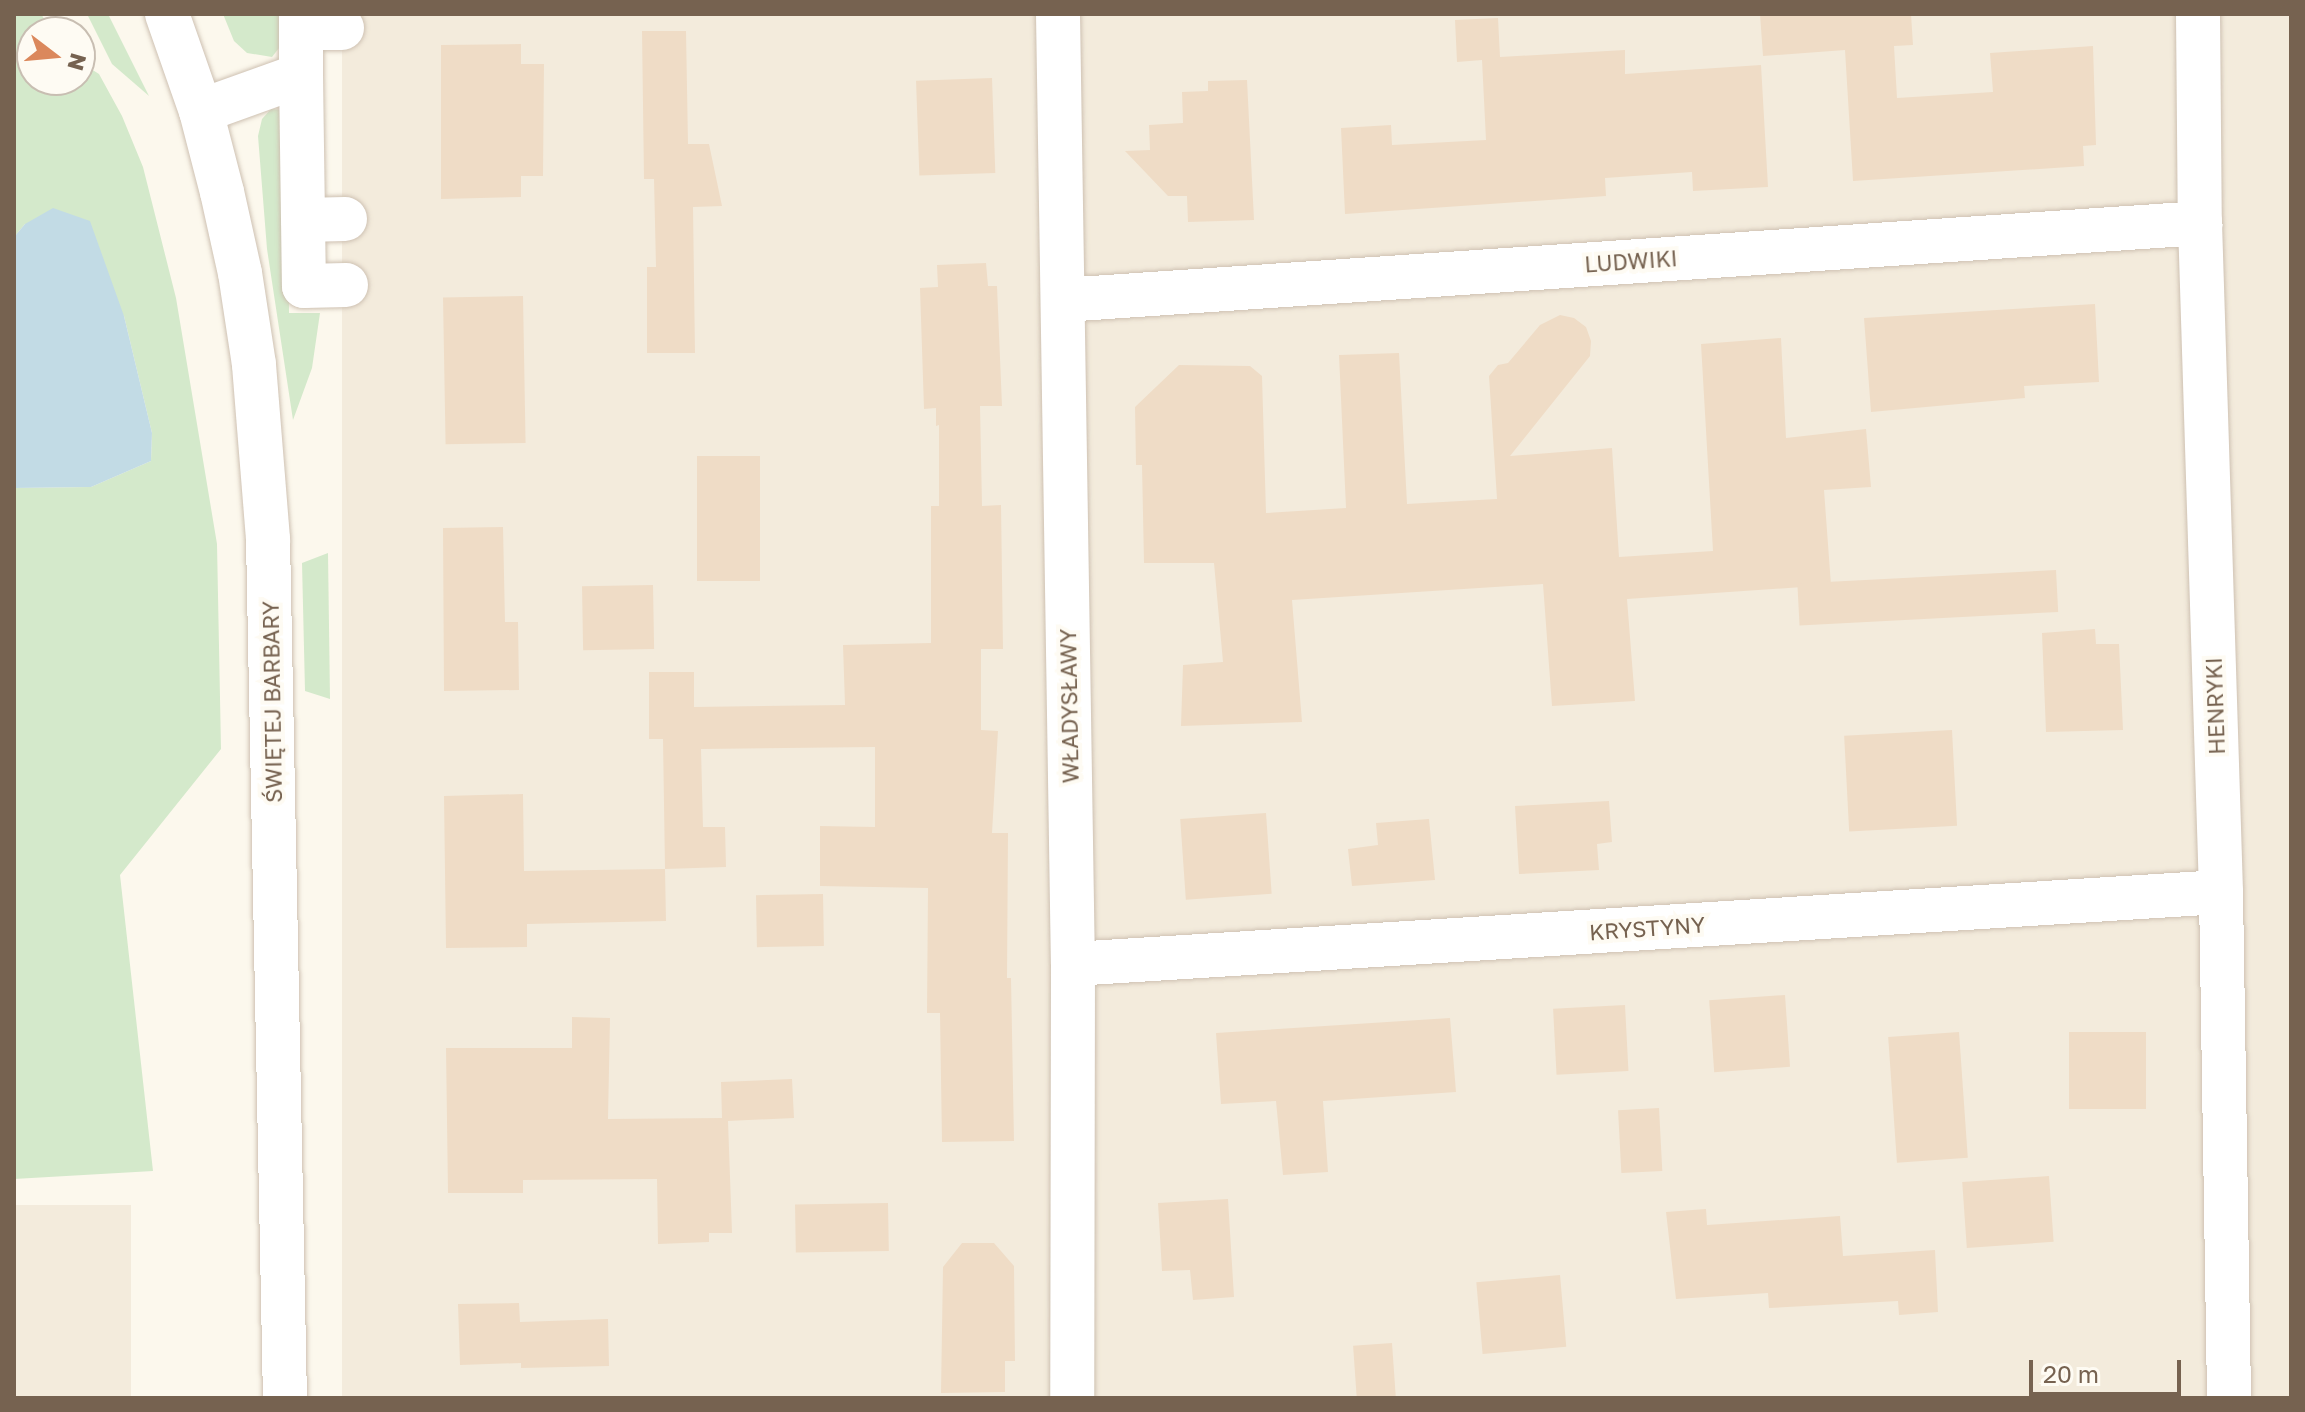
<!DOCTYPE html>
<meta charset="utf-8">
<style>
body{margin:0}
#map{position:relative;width:2305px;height:1412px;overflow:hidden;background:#fcf8ed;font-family:"Golos Text",sans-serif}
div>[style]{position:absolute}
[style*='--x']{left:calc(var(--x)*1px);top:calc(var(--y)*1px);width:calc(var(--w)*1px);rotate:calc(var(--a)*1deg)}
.residential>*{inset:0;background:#f3ebdc;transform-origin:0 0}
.green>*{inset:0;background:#d4e9cb}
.water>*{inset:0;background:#c2dbe5}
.building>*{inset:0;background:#efdcc6;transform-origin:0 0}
.roads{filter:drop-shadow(0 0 2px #cec1b2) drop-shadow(0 0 2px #cec1b2)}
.minor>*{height:44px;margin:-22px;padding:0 22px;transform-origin:22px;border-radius:22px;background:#fff}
span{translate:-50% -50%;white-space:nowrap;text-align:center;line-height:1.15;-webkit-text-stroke:8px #fefbf3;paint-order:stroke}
.street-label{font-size:22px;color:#766250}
.frame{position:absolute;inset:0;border:16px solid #766250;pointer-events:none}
.north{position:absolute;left:16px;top:16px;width:80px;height:80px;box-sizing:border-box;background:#fefbf3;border:2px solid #c8beb2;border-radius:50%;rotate:106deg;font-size:22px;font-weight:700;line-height:32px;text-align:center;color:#766250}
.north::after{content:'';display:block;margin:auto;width:28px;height:36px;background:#db885c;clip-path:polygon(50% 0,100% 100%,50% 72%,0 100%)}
.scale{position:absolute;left:2029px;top:1360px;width:152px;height:36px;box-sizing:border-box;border:4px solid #766250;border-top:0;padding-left:10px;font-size:24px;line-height:28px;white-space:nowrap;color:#766250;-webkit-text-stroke:6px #fefbf3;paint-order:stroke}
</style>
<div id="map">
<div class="residential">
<i style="left:342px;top:14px;width:1949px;height:1384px"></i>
<i style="left:131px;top:1205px;width:193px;height:117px;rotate:90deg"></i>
</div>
<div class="green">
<i style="clip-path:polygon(14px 14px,41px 14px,53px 32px,32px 32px,32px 80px,80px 80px,80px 62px,99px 74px,122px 116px,143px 167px,176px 298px,217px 544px,221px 749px,120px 875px,153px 1171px,14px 1179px,14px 488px,91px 487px,151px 461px,152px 433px,124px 316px,25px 224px,14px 237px)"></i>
<i style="clip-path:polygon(87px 14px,108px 14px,149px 96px,112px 64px)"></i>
<i style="clip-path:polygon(223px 14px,284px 14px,283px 43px,272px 57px,247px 53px,234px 41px)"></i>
<i style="clip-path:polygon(271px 109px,283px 110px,288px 121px,289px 313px,320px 313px,312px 368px,293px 420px,267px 249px,258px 136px,262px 119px)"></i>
<i style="clip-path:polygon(328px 553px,330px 699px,305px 691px,302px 563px)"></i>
</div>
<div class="water">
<i style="clip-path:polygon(53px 208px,90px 221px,124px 316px,152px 433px,151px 461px,91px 487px,14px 488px,14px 237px,25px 224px)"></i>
</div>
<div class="building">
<i style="clip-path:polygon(1760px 14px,1911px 14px,1913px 45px,1894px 46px,1897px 98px,1993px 92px,1990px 53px,2093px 46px,2096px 145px,2083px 146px,2084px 166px,1853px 181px,1845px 50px,1763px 56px)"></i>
<i style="clip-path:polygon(1498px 18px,1500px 57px,1625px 50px,1625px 74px,1761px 65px,1768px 187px,1693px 191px,1692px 172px,1605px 178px,1606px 196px,1345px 214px,1341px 128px,1391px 125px,1392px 145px,1486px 140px,1482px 60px,1457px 62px,1455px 20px)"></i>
<i style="clip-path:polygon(642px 31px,686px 31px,688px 144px,709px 144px,722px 206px,693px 207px,695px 353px,647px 353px,647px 267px,656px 267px,654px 179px,644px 179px)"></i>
<i style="clip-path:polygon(521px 44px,521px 64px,544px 64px,543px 176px,521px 176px,521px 197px,441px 199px,441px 45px)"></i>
<i style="left:992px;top:78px;width:95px;height:76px;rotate:88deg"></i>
<i style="clip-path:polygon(1247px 80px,1254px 220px,1188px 222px,1187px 196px,1168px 196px,1125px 151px,1150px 150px,1149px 125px,1183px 123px,1182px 92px,1208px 91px,1208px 81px)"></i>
<i style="clip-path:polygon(986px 263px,988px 286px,997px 286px,1002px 406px,980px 406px,982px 506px,1001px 505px,1003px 649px,981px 649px,981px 730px,998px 731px,992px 833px,1008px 833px,1007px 978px,1011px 978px,1014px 1141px,942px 1142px,940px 1013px,927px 1013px,928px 888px,820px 886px,820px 826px,875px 827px,875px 747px,701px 749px,703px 827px,725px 827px,726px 867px,665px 869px,663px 739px,649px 739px,649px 672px,694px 672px,694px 707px,845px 705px,843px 645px,931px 643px,931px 506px,939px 506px,939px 425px,936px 426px,936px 408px,924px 409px,920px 288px,938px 287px,937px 265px)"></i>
<i style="left:523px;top:296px;width:147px;height:80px;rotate:89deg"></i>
<i style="clip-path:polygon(2095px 304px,2099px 382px,2024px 386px,2025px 398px,1871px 412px,1864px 318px)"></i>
<i style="clip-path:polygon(1560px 315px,1574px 318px,1586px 327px,1591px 341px,1590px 356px,1510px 456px,1612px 448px,1619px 557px,1713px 551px,1701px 344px,1781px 338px,1786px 438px,1866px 429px,1871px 487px,1824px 490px,1831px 585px,1627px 599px,1635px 701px,1552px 706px,1543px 584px,1292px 600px,1302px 722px,1181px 726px,1183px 665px,1223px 662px,1214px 563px,1144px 563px,1142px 465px,1136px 465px,1135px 407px,1179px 365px,1250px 366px,1262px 376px,1266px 513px,1346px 508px,1339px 355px,1399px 353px,1407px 504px,1497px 499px,1489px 376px,1498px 365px,1508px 363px,1540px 325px)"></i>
<i style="left:760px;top:456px;width:125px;height:63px;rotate:90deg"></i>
<i style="clip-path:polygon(503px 527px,505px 622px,518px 622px,519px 690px,444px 691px,443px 528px)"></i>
<i style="left:2056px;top:570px;width:42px;height:259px;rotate:87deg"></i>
<i style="left:653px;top:585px;width:64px;height:71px;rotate:89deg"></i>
<i style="clip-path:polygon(2095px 629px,2096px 644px,2119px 644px,2123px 730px,2046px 732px,2042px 633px)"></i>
<i style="left:1952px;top:730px;width:96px;height:108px;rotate:87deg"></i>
<i style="clip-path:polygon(523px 794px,524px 871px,665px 869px,666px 921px,527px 924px,527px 947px,446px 948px,444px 796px)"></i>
<i style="clip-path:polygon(1609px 801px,1612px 842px,1597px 844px,1599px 870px,1519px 874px,1515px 806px)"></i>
<i style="left:1266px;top:813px;width:81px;height:86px;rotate:86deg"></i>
<i style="clip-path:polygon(1429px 819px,1435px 880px,1352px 886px,1348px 849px,1378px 845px,1376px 823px)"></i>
<i style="left:823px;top:894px;width:52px;height:67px;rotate:89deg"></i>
<i style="left:1785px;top:995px;width:72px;height:76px;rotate:86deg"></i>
<i style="left:1625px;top:1005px;width:66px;height:72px;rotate:87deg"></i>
<i style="clip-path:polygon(572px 1017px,610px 1018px,608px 1119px,722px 1118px,721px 1082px,792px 1079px,794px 1118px,728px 1121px,732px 1233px,709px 1233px,709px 1242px,658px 1244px,657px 1179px,523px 1180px,523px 1193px,448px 1193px,446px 1048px,572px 1048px)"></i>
<i style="clip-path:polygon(1450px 1018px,1456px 1092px,1323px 1101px,1328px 1172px,1283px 1175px,1276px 1101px,1221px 1104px,1216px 1033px)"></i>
<i style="left:1959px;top:1032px;width:126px;height:71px;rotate:86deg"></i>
<i style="left:2146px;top:1032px;width:77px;height:77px;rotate:90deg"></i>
<i style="left:1659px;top:1108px;width:63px;height:41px;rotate:87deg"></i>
<i style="left:2049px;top:1176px;width:66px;height:87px;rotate:86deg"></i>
<i style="clip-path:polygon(1228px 1199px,1234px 1297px,1193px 1300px,1190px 1270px,1162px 1271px,1158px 1203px)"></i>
<i style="left:888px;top:1203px;width:48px;height:93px;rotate:89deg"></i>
<i style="clip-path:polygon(1706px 1209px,1707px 1225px,1840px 1216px,1843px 1256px,1935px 1250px,1938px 1312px,1899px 1315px,1898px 1301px,1769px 1308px,1768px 1293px,1676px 1299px,1666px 1212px)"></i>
<i style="clip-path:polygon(962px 1243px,994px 1243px,1014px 1266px,1015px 1361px,1005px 1361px,1005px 1392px,941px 1393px,943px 1267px)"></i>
<i style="left:1560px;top:1275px;width:72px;height:84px;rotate:85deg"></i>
<i style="clip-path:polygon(519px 1303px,520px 1322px,608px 1319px,609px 1366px,521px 1368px,521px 1363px,460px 1365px,458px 1304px)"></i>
<i style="left:1392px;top:1343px;width:55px;height:39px;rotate:86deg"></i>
</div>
<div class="roads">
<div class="minor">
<i style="--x:167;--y:14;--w:103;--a:70.7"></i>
<i style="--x:201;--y:111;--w:84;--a:75.5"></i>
<i style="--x:222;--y:192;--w:83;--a:77.5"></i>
<i style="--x:240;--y:273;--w:93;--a:81.3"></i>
<i style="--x:254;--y:365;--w:175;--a:85.4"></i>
<i style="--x:268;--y:539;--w:859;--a:88.87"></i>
<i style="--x:301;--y:14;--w:61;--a:90"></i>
<i style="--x:1058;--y:14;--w:950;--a:89.1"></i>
<i style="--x:1073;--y:964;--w:434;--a:90.1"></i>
<i style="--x:2198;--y:14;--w:209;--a:89.5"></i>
<i style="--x:2200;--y:223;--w:669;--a:88.2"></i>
<i style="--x:2221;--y:892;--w:506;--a:89.09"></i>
<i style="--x:301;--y:28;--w:41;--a:0"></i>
<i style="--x:201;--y:111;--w:106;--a:-19.8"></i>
<i style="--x:301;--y:75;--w:211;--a:89.2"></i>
<i style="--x:304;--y:286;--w:42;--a:-1.4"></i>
<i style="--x:303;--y:220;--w:42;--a:-1.4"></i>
<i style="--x:1063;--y:300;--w:1140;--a:-3.87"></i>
<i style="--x:1073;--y:964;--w:1150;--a:-3.59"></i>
</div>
</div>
<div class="street-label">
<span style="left:1631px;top:261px;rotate:-4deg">LUDWIKI</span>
<span style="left:272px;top:702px;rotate:-91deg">ŚWIĘTEJ BARBARY</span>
<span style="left:1069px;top:706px;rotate:-91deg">WŁADYSŁAWY</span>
<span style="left:2215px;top:706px;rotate:-92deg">HENRYKI</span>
<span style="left:1647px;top:928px;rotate:-4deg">KRYSTYNY</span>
</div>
<div class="frame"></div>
<div class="north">N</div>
<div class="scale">20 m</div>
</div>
